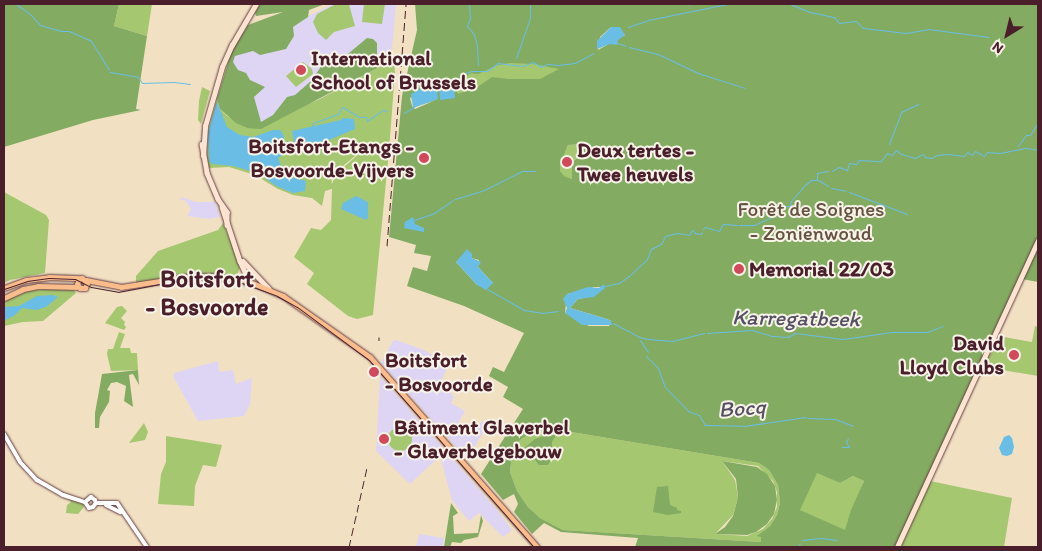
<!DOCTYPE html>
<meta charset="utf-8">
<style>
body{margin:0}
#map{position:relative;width:1042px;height:551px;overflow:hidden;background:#f2e0c3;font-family:Itim,sans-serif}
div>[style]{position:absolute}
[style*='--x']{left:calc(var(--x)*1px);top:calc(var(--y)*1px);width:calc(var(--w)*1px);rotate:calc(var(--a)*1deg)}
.built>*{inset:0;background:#ded5f5}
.green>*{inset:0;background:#a4c770}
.round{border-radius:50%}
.forest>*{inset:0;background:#83ac62}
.water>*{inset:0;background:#6abee6}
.stream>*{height:1px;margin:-0.5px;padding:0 0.5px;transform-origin:0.5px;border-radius:0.5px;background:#6abee6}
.roads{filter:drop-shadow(0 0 1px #633c42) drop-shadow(0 0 1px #633c42)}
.tertiary>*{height:4px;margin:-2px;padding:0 2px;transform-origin:2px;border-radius:2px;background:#fff}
.secondary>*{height:4.5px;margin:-2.25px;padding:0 2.25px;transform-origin:2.25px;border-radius:2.25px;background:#fde4d1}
.primary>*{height:5px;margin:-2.5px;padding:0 2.5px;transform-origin:2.5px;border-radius:2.5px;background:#fabc8b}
.tram>*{height:1px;margin:-0.5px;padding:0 0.5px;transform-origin:0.5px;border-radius:0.5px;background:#4a1f2b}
.rail>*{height:1px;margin-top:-0.5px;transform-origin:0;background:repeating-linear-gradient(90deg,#4a1f2b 0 8px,transparent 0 12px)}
.dots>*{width:14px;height:14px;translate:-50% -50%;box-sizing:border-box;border:2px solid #f7f3e8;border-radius:50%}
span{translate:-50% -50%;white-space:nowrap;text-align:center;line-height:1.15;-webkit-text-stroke:4px #f7f3e8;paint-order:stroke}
.poi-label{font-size:21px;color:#4a1f2b;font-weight:700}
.left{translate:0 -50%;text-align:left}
.right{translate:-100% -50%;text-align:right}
.park-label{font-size:21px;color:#655140}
.water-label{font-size:22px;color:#544f63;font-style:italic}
.quarter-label{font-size:24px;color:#4a1f2b;font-weight:700}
.frame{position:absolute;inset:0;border:5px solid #4a1f2b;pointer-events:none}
.north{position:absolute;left:982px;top:10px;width:50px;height:50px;-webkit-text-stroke:4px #f7f3e8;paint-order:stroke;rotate:216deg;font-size:14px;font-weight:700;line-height:20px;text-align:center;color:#4a1f2b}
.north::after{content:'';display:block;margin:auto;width:18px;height:22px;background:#4a1f2b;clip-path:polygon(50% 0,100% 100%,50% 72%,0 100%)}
</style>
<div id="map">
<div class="built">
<i style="clip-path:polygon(333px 4px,396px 4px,391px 61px,261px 129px,230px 82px,233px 53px)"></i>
<i style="clip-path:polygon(181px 197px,196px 202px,215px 202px,220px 217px,209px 219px,187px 216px,191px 209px,186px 201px,180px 199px)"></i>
<i style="clip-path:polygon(396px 340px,424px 350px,449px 365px,441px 381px,451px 386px,449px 390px,454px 397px,451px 403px,465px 411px,449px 439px,458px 425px,473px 434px,482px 421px,488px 424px,467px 459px,381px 363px,393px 341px)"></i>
<i style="clip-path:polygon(218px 361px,219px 372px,233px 370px,236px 384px,252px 378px,250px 404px,244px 416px,198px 421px,174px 378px,174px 373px)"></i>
<i style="clip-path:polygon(380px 376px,497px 510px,512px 530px,503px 537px,479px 513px,469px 521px,452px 500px,440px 456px,410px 484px,376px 451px)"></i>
<i style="clip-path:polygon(419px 534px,444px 538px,443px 547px,416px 547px)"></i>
</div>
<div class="green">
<i style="clip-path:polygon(119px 4px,152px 4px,147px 36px,114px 26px)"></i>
<i style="clip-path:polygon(336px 4px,349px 4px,355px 26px,334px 32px,326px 40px,318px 33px,313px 22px,317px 14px)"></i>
<i style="clip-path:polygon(364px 4px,385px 4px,382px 24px,362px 22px)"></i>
<i style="clip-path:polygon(515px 49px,572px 74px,417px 105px,403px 87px)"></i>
<i style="clip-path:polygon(391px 61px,394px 62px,395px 72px,389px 150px,361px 151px,331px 176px,332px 184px,336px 174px,361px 152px,389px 151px,373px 315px,357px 319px,348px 316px,307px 284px,314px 273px,294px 257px,311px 228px,321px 230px,331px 220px,332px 189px,325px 191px,322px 206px,312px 198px,293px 195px,278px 189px,255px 175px,229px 167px,209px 168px,207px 157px,208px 131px,217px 99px,220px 109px,227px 116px,247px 128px,318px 100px)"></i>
<i style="clip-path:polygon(303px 62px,312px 69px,313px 74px,296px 87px,286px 76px)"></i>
<i style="clip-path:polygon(202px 87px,210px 91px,201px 124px,198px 120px,199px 101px)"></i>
<i style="clip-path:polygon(582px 144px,579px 156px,572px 163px,572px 179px,563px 176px,560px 171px,561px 163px,568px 145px)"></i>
<i style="clip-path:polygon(4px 192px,46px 215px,49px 220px,45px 273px,10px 280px,4px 283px)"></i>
<i style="clip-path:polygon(223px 223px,240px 267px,237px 276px,191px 274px,136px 283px,136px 276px,158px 251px,218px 230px)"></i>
<i style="clip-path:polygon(51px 288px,73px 289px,76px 293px,43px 321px,23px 322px,4px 326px,4px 300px,29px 291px)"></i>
<i style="clip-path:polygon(122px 306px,127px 311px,121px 318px,125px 322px,124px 325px,126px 327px,124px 330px,105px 323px,117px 307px)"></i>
<i style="clip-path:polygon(1035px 326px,1038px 327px,1038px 376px,984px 367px,998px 336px,1032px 342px)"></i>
<i style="clip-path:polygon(119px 332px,125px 334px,120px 348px,130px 348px,131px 353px,137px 353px,138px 370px,111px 371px,107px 354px,108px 349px,113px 349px)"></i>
<i style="clip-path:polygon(144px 423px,148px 432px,145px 440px,129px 443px)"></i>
<i class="round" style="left:388px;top:427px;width:24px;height:24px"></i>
<i style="clip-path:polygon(evenodd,547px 428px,759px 463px,769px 470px,778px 485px,780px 503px,777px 515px,770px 526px,758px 536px,761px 536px,761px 542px,563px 530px,540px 518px,528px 507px,517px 491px,510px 472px,512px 454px,519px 441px,534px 430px,547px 428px,722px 461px,758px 466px,773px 481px,777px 492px,777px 507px,772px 519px,763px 529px,747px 536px,715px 534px,733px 515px,738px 497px,735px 480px,722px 461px)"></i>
<i style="clip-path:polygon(166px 436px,222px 445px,216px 467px,203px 465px,195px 486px,194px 506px,158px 504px,161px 474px,166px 462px)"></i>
<i style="clip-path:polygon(817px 472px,840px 483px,853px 476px,864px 481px,845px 531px,799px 510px)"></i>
<i style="clip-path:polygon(930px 481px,1012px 498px,1004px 547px,901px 547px)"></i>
<i style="clip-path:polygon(68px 499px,83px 503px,84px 507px,78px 514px,66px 513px,67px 505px,71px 502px)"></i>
</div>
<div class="forest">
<i style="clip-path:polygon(4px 4px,119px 4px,114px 26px,147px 36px,136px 109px,141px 110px,93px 120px,4px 147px)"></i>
<i style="clip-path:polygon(260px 4px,325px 4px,309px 10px,308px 17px,293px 27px,294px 36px,286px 49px,260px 55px,253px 51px,235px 56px,233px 62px,238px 70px,246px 73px,250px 80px,265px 87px,254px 97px,261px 122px,273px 115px,287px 97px,295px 95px,311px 81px,325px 61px,330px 60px,337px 63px,367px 38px,373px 39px,377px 43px,377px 59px,391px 61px,261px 129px,247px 128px,236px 123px,220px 109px,217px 99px,231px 53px,248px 25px,283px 12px,256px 16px,255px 13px)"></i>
<i style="clip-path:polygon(evenodd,415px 4px,1038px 4px,1038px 282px,1022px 279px,900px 547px,635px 547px,638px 538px,561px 532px,544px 523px,532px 534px,514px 512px,518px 504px,514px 494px,503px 500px,481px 474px,523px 409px,503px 397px,508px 387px,489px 376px,493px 367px,504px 372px,524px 333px,464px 306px,407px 286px,413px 267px,427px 271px,431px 256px,414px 253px,416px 245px,389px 237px,402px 96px,417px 30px,415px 4px,611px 27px,625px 35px,598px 50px,600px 37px,611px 27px,415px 4px,510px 63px,533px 64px,559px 69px,540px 79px,508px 79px,492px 77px,476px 88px,458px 94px,457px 92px,456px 84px,471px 73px,478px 74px,498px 65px,510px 63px,415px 4px,429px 87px,438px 99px,415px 109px,412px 106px,410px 98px,429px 87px,415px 4px,582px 144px,579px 156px,572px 163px,572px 179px,564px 176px,560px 171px,561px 163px,568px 145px,582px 144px,415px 4px,471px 258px,479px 260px,478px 267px,493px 283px,477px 285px,456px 262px,471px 258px,415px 4px,594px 287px,601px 287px,594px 296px,578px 299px,570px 308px,607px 319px,611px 321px,609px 326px,589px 326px,565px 313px,567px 294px,594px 287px,415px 4px,547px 428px,759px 463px,769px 470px,778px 485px,780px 503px,777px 515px,770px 526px,757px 536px,761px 537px,761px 542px,563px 530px,540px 518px,528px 507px,517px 491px,510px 472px,512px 454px,519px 441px,534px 430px,547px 428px,415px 4px,817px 473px,840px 483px,853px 476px,864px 481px,851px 510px,845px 530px,800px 510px,817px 473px)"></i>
<i style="clip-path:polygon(138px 370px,139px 385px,133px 374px,129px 375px,133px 407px,124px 401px,126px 386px,117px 382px,111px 383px,107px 390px,110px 391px,109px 402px,100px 417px,99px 428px,95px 428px,95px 413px,102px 374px)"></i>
<i style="clip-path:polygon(547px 435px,556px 435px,552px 442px,552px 458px,548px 465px,539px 465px,528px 451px,523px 449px,535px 439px)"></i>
<i style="clip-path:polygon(722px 461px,757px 467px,767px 474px,775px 486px,777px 500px,774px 514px,767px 524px,756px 532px,747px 535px,715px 534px,725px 527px,733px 516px,738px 497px,736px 479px)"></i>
<i style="clip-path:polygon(668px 486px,670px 505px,677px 508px,677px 510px,681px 511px,681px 513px,668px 515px,653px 512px,657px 487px)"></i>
<i style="clip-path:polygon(451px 503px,458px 513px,453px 516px,454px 534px,478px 533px,481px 515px,483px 521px,478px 537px,464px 540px,461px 543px,452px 542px,450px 547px,444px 547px)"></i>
</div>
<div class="water">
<i style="clip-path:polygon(611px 27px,620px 27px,625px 35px,618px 40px,617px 45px,610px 44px,597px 49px,597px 41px)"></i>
<i style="clip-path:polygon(450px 85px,454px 86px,455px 98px,440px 100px,439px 88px)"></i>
<i style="clip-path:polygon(426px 86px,437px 89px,438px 99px,413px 108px,411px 94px)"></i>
<i style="clip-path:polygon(217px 102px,227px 127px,240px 135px,253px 137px,273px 130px,280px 130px,283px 134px,286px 147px,284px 154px,278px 158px,282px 168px,291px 177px,306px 181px,305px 191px,293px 193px,276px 186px,258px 173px,233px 166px,212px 164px,209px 161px,208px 133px)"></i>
<i style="clip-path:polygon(343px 118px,354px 119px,355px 129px,298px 153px,296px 152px,292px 131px,341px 120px)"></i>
<i style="clip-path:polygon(356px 196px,368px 202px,368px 218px,366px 220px,341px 209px,343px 203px)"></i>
<i style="clip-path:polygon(413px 217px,415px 224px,424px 228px,424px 232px,404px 228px,405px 222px)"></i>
<i style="clip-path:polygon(467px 249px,472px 254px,472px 258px,481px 262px,478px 267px,493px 283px,486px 290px,477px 285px,456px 262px)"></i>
<i style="clip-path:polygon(604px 284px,605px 288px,594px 297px,578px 299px,570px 308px,607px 319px,611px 321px,612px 325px,582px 325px,565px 313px,567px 308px,563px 299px,567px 294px,588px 287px,599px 288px)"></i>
<i style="clip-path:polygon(53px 295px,58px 297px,46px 307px,36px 310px,22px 308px,15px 315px,4px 321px,4px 307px,19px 306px,37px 296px)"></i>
<i style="clip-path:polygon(1009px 435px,1012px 438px,1014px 447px,1012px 454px,1007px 456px,1002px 455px,999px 448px,1004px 437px)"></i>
</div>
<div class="stream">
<i style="--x:16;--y:4;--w:19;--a:36"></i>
<i style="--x:31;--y:15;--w:13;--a:48"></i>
<i style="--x:40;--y:25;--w:22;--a:16"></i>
<i style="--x:61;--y:31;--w:8;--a:0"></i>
<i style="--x:69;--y:31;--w:24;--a:24"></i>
<i style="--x:91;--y:41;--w:34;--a:58"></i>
<i style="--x:469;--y:4;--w:14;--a:86"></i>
<i style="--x:470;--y:18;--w:9;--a:111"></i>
<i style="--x:467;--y:26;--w:11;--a:49"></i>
<i style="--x:474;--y:34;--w:12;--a:76"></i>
<i style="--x:477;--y:46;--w:19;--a:87"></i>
<i style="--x:689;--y:4;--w:1;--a:90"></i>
<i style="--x:790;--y:4;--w:22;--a:22"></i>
<i style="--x:810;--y:12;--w:25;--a:12"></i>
<i style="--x:834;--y:17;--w:8;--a:50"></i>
<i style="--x:839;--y:23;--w:17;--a:-7"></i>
<i style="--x:856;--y:21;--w:10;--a:45"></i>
<i style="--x:863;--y:28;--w:43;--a:6.6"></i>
<i style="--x:906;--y:33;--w:22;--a:-10"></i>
<i style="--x:928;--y:29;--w:61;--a:7.6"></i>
<i style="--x:628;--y:27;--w:21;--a:-19"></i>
<i style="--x:648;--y:20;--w:81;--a:-11.4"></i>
<i style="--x:617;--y:43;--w:9;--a:18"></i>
<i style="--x:629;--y:47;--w:32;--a:14"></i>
<i style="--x:660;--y:55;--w:42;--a:25.3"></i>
<i style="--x:698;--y:73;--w:49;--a:17.7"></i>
<i style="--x:516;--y:58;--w:42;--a:-70.7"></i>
<i style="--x:530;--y:18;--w:14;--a:-90"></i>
<i style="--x:110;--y:72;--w:28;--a:10"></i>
<i style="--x:138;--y:77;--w:7;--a:56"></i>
<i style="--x:142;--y:83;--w:32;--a:-2"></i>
<i style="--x:174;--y:82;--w:16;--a:7"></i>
<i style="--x:454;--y:86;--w:14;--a:-54"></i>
<i style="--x:462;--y:75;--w:10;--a:-24"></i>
<i style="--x:471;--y:71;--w:16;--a:0"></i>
<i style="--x:487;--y:71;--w:14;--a:-36"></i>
<i style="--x:498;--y:63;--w:25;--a:7"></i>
<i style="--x:523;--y:66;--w:11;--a:-22"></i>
<i style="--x:533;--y:62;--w:9;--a:32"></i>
<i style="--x:541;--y:67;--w:7;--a:-27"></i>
<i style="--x:547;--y:64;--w:11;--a:5"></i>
<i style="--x:558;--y:65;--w:17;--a:-7"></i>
<i style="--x:575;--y:63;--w:21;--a:-28"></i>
<i style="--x:404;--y:113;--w:12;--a:-31"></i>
<i style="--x:312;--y:126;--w:3;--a:-72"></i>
<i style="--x:313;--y:123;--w:27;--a:-20"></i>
<i style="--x:338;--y:114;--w:8;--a:-60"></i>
<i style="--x:342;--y:107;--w:20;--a:30"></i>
<i style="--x:359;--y:117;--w:7;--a:0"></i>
<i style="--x:366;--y:117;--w:4;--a:76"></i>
<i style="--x:367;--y:121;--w:19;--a:-35"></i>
<i style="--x:383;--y:110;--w:4;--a:14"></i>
<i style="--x:889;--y:144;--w:34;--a:-69"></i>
<i style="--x:901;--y:112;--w:19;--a:-25"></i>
<i style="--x:1018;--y:146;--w:14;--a:-54"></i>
<i style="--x:1026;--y:135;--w:4;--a:0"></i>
<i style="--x:1030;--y:135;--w:15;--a:-58"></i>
<i style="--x:832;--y:171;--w:8;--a:-30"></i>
<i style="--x:839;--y:167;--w:9;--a:21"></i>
<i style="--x:847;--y:170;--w:7;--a:-74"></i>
<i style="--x:849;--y:163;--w:7;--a:8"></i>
<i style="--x:856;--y:164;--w:5;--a:-53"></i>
<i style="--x:859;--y:160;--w:22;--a:3"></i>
<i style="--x:881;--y:161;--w:10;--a:-53"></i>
<i style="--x:887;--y:153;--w:5;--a:22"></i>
<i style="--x:892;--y:155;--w:6;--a:-51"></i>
<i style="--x:896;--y:150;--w:6;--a:39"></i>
<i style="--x:901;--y:154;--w:15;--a:16"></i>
<i style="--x:915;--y:158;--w:9;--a:-27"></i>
<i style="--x:923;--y:154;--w:4;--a:56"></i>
<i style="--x:925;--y:157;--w:7;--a:8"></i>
<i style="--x:932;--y:158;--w:6;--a:-31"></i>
<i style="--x:937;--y:155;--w:11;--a:-5"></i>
<i style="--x:948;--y:154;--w:16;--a:7"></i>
<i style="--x:964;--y:156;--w:5;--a:-53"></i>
<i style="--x:967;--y:152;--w:6;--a:31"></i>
<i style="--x:972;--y:155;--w:5;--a:-53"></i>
<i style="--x:975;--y:151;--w:10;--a:29"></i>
<i style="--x:984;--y:156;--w:5;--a:-53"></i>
<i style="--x:987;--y:152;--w:13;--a:4"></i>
<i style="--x:1000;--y:153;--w:26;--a:-11"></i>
<i style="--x:1026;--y:148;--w:12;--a:9"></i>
<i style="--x:818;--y:180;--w:12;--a:31"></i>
<i style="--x:831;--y:188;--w:15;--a:11"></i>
<i style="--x:849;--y:192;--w:62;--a:20.8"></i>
<i style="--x:455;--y:199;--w:30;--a:-17"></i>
<i style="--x:484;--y:190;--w:42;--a:-26.6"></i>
<i style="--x:522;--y:171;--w:13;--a:0"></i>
<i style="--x:414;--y:220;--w:21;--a:-19"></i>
<i style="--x:434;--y:213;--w:23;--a:-34"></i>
<i style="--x:739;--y:225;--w:15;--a:0"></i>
<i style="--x:754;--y:225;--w:17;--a:-24"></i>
<i style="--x:770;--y:218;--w:16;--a:-47"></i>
<i style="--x:781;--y:206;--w:9;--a:0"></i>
<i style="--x:790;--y:206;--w:5;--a:-79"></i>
<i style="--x:791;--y:201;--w:21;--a:-49"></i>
<i style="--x:805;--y:185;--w:8;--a:-40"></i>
<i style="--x:811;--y:180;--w:6;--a:0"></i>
<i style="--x:817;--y:180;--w:7;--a:-90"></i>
<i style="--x:817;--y:173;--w:11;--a:-10"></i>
<i style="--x:703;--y:229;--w:3;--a:-45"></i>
<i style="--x:705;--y:227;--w:15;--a:16"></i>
<i style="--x:719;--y:231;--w:8;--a:-60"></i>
<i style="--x:723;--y:224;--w:14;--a:4"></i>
<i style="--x:605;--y:286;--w:14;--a:-12"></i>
<i style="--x:619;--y:283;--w:12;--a:-35"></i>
<i style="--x:629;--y:276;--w:25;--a:-43"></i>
<i style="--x:647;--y:259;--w:11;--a:-68"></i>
<i style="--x:651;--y:249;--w:11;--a:-27"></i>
<i style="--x:661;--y:244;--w:9;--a:-63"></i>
<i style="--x:665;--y:236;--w:12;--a:-14"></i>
<i style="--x:677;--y:233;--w:12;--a:9"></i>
<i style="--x:689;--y:235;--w:6;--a:-59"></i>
<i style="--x:692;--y:230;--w:4;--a:45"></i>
<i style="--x:695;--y:233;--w:6;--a:9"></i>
<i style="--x:701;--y:234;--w:2;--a:-63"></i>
<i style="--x:487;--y:289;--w:43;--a:29.6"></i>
<i style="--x:524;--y:310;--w:18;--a:9"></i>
<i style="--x:542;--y:313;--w:16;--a:-7"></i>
<i style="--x:613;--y:323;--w:30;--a:28"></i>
<i style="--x:639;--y:337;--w:9;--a:13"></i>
<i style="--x:648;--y:339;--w:24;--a:5"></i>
<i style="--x:672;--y:341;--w:33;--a:-14"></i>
<i style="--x:707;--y:333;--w:45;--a:-3.8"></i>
<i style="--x:752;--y:330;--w:21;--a:17"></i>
<i style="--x:772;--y:336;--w:16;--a:4"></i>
<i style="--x:788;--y:337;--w:8;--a:-30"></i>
<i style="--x:795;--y:333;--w:48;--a:7.1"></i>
<i style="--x:843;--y:339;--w:49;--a:-8.3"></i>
<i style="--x:891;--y:332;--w:36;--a:0"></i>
<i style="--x:927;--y:332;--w:17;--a:-21"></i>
<i style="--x:640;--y:340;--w:14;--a:56"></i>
<i style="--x:646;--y:356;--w:17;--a:45"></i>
<i style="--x:658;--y:368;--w:20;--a:70"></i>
<i style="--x:666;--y:388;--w:32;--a:46"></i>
<i style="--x:688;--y:411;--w:12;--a:20"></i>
<i style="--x:699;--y:415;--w:12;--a:59"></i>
<i style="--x:705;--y:425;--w:39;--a:1"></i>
<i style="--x:744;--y:426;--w:62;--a:-8.4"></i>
<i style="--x:807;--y:418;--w:28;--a:2"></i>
<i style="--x:835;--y:419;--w:19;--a:21"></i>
<i style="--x:842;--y:447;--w:7;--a:0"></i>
<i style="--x:849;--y:447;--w:6;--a:-121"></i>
<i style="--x:846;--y:442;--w:4;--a:-63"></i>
<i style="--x:802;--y:540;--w:19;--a:-6"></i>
<i style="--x:821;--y:538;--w:16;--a:7"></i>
<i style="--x:744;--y:547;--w:7;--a:0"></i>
<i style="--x:771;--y:547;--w:27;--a:0"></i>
<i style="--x:798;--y:547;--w:4;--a:-63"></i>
</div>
<div class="roads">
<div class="tertiary">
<i style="--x:4;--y:434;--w:32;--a:60"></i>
<i style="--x:20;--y:462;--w:25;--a:47"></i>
<i style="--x:37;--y:480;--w:30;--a:30"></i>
<i style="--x:63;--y:495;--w:23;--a:18"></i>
<i style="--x:85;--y:502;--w:8;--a:-40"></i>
<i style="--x:91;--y:497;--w:5;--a:37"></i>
<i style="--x:95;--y:500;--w:3;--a:72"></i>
<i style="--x:85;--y:502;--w:7;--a:56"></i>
<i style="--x:89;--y:508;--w:4;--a:-14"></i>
<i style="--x:93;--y:507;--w:5;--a:-53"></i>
<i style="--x:96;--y:503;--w:21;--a:0"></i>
<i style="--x:117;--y:503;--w:53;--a:55.7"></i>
<i style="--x:106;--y:505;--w:16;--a:27"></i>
</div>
<div class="secondary">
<i style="--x:202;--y:144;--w:29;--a:80"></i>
<i style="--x:207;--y:173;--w:28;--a:67"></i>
<i style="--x:218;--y:199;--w:16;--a:55"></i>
<i style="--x:227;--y:212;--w:13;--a:90"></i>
<i style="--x:203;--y:156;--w:30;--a:-86"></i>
<i style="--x:205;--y:126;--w:61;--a:-73.9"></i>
<i style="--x:222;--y:67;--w:24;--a:-66"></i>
<i style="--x:232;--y:45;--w:48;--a:-59.7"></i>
<i style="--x:222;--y:207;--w:57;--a:71.6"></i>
<i style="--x:240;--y:261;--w:23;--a:65"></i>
<i style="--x:243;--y:261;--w:38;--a:47"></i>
<i style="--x:897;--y:547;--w:337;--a:-65.3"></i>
</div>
<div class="primary">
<i style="--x:79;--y:279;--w:5;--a:112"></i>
<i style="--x:77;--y:284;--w:5;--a:53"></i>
<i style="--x:80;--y:288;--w:5;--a:0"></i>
<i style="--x:85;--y:288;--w:5;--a:-68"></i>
<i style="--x:86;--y:280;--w:36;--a:11"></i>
<i style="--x:121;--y:287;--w:65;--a:-8.9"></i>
<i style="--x:185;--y:277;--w:26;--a:-2"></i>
<i style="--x:211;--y:276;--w:39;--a:9"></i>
<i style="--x:250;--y:282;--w:36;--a:23"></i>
<i style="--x:283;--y:296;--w:106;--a:35"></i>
<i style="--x:370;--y:357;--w:253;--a:48.7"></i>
<i style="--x:4;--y:288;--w:23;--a:-20"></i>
<i style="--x:26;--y:280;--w:23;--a:-7"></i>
<i style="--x:49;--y:277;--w:33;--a:2"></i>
<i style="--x:82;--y:278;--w:7;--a:45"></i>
<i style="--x:4;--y:298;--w:21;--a:-25"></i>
<i style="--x:23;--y:289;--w:15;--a:-11"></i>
<i style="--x:38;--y:286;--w:40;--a:1.4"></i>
</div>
</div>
<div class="tram">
<i style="--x:4;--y:289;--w:24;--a:-19"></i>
<i style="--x:27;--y:281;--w:22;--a:-8"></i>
<i style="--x:49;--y:278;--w:26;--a:2"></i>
<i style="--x:75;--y:279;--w:18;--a:27"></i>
<i style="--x:91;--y:287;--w:27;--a:10"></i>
<i style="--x:118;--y:292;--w:64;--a:-10.8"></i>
<i style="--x:181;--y:280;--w:25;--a:-2"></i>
<i style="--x:206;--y:279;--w:36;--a:6"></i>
<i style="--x:242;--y:283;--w:37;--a:20"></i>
<i style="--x:277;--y:296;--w:23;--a:29"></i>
<i style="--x:297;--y:307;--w:89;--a:36.4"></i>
<i style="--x:369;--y:360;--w:249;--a:48.6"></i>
</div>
<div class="rail">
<i style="--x:387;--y:246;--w:243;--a:-85.5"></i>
<i style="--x:379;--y:341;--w:4;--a:-90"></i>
<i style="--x:349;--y:547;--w:81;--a:-77.2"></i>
</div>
<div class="dots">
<i style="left:301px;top:70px;background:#d1495b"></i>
<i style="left:424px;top:158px;background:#d1495b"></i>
<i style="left:567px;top:162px;background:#d1495b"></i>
<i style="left:739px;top:269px;background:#d1495b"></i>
<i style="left:1014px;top:355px;background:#d1495b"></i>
<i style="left:374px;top:372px;background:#d1495b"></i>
<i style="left:384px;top:439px;background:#d1495b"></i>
</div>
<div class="poi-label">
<span class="left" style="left:311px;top:70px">International<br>School of Brussels</span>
<span class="right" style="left:414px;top:158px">Boitsfort-Etangs -<br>Bosvoorde-Vijvers</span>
<span class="left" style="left:577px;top:162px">Deux tertes -<br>Twee heuvels</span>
<span class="left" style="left:749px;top:269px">Memorial 22/03</span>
<span class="right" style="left:1004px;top:355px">David<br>Lloyd Clubs</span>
<span class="left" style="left:385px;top:372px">Boitsfort<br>- Bosvoorde</span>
<span class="left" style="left:394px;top:439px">Bâtiment Glaverbel<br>- Glaverbelgebouw</span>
</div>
<div class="park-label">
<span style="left:811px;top:221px">Forêt de Soignes<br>- Zoniënwoud</span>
</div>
<div class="water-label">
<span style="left:796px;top:318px;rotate:1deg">Karregatbeek</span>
<span style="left:742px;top:408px;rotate:-4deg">Bocq</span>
</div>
<div class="quarter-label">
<span style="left:207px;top:293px">Boitsfort<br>- Bosvoorde</span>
</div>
<div class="frame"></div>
<div class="north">N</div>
</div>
